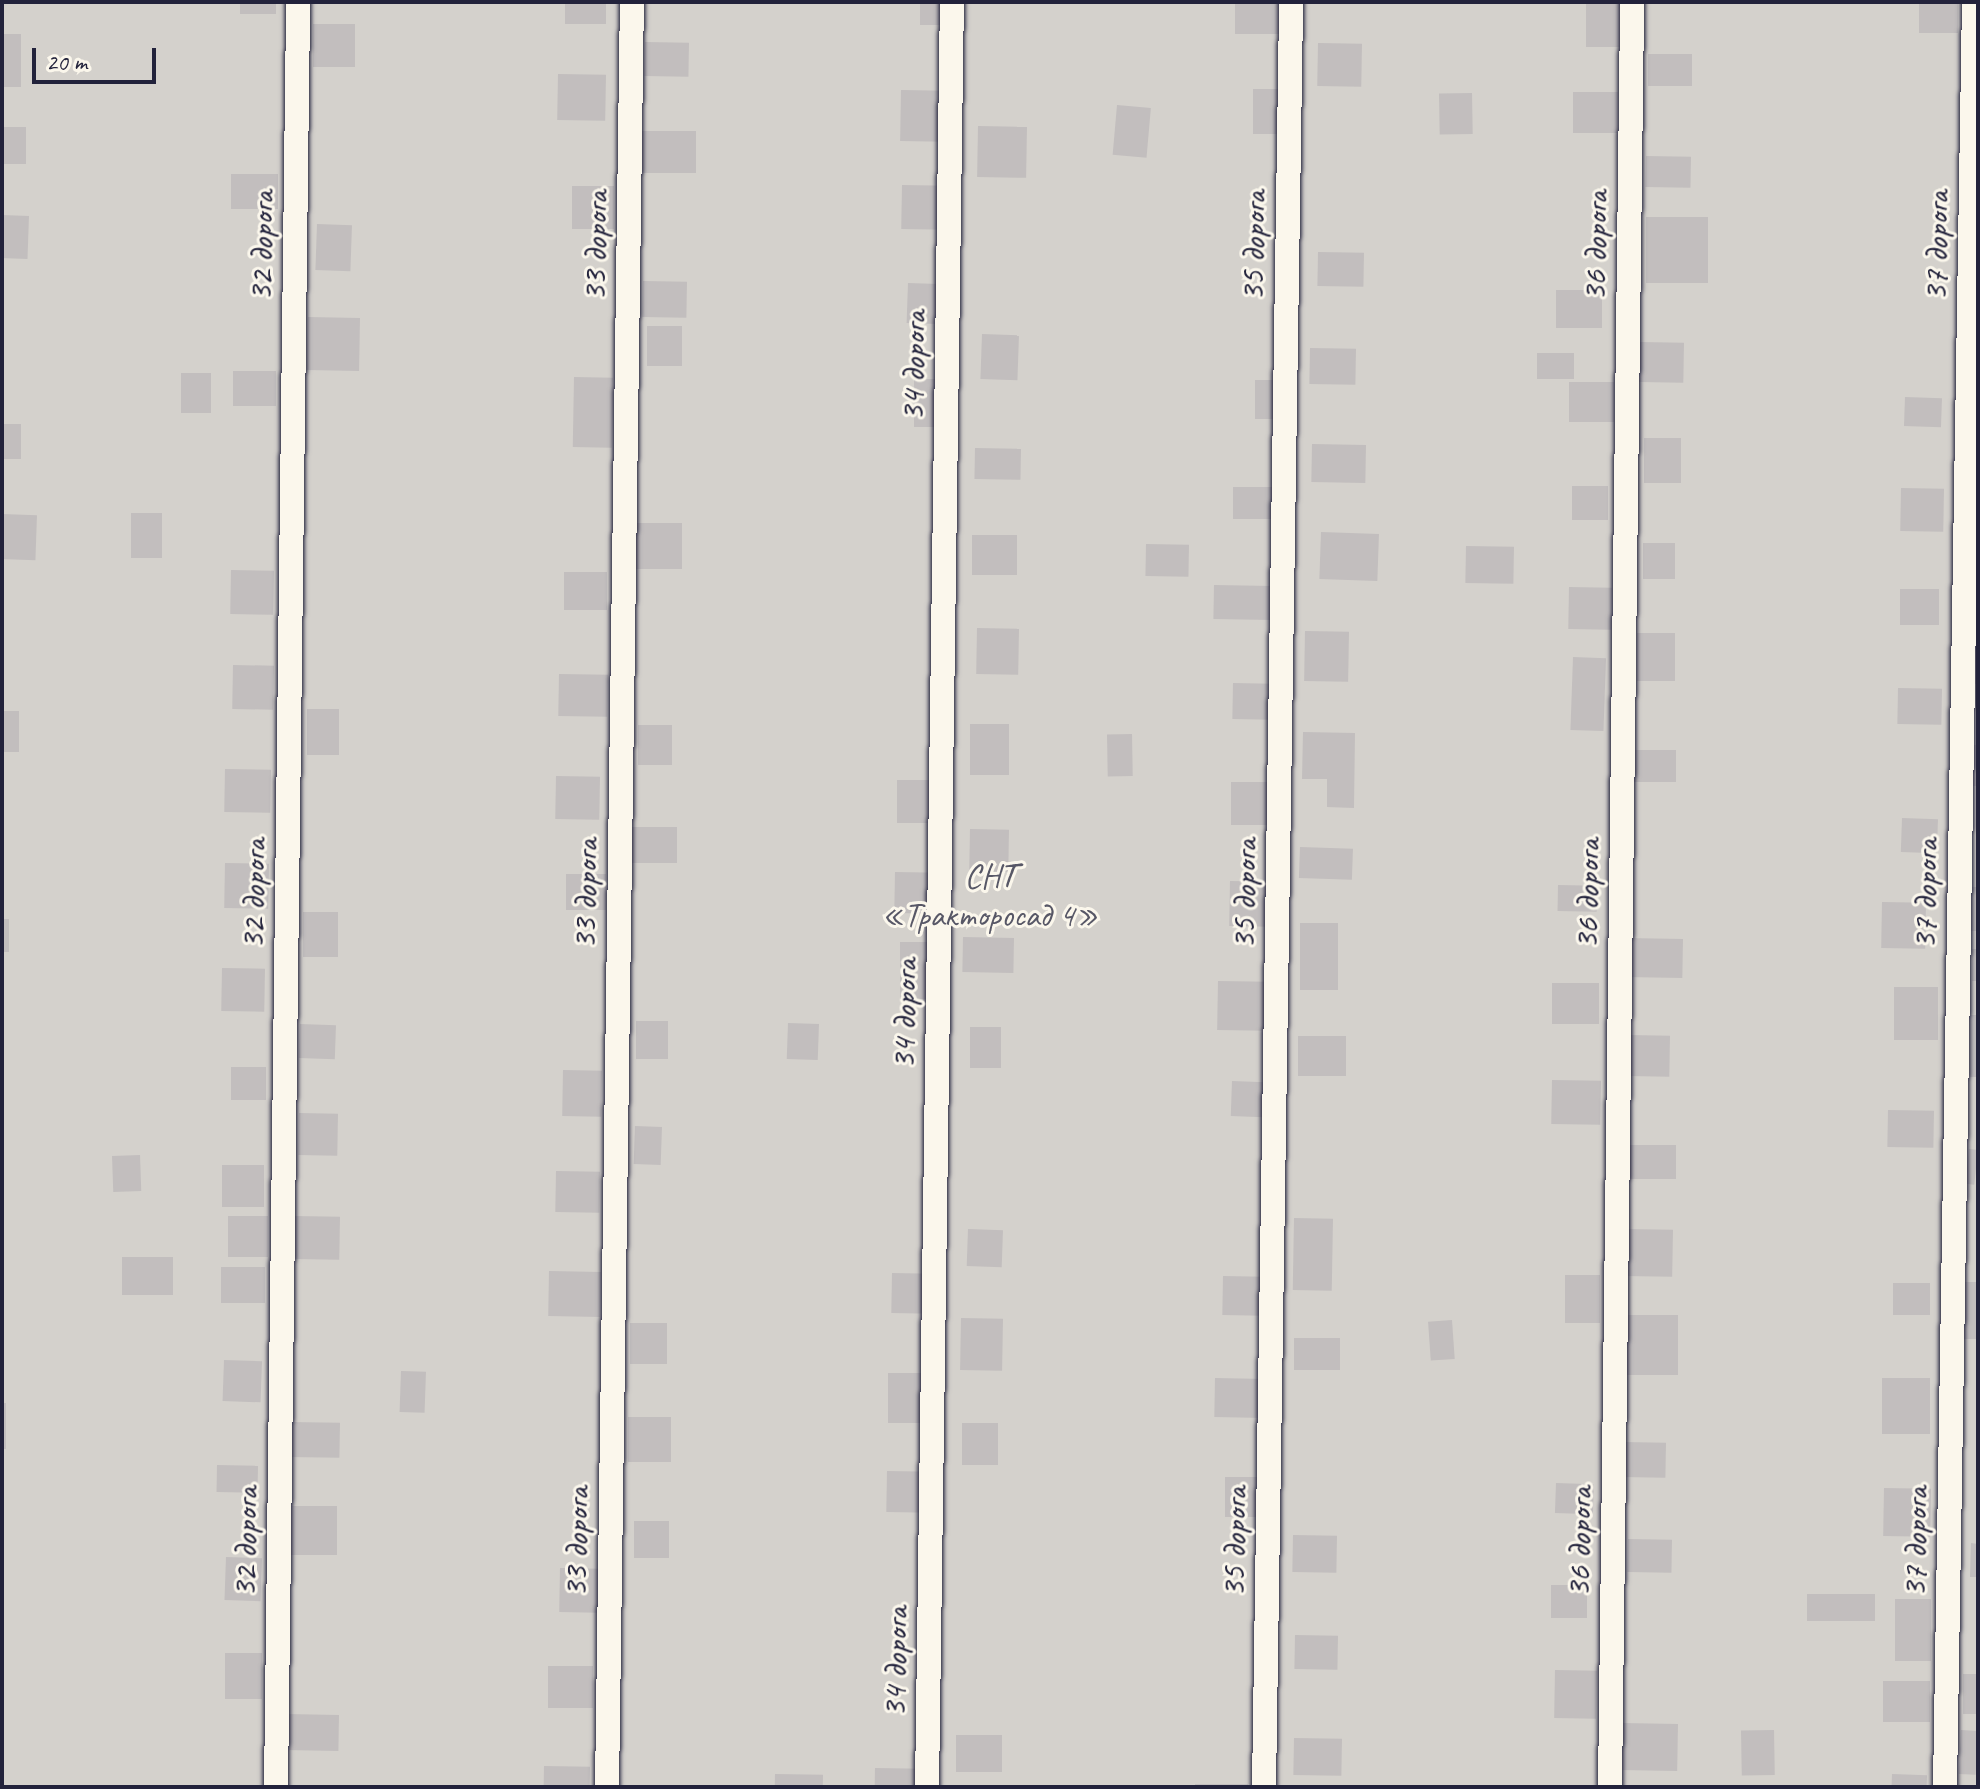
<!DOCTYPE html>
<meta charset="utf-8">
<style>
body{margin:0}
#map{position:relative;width:1980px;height:1789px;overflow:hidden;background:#f2eee5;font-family:Caveat,sans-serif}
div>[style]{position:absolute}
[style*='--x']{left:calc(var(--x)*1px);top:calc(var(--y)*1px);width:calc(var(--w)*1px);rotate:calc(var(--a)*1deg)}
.green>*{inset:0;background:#d4d1cc;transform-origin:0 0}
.building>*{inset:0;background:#c2bebe;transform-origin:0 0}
.roads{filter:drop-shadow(0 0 2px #22223b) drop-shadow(0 0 2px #22223b)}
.lane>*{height:24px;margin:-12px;padding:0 12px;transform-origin:12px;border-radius:12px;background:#fbf7ec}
span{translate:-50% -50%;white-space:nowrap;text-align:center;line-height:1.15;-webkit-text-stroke:6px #fbf7ec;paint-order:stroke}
.street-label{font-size:34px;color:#22223b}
.park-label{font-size:34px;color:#575766}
.frame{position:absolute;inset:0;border:4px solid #22223b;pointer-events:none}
.scale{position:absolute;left:32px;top:48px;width:124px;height:36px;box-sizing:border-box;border:4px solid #22223b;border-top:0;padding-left:10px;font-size:24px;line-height:28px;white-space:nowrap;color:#22223b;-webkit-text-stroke:6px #fbf7ec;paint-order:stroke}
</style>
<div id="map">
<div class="green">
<i style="left:2px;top:2px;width:1976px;height:1785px"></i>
</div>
<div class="building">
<i style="left:240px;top:2px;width:36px;height:12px"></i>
<i style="left:565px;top:2px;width:41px;height:22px"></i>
<i style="left:920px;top:2px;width:29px;height:23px"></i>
<i style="left:1235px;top:2px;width:51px;height:32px"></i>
<i style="left:1586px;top:2px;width:34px;height:45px"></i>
<i style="left:1919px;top:2px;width:39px;height:31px"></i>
<i style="left:313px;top:24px;width:42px;height:43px"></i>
<i style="left:2px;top:34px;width:19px;height:53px"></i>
<i style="left:645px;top:42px;width:44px;height:34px;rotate:1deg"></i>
<i style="left:1318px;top:43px;width:44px;height:43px;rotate:1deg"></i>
<i style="left:1648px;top:54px;width:44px;height:32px"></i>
<i style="left:558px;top:74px;width:48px;height:46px;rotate:1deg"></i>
<i style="left:1253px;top:89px;width:35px;height:45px"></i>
<i style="left:901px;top:90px;width:45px;height:51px;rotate:1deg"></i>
<i style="left:1573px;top:92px;width:45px;height:41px"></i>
<i style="left:1472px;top:93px;width:41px;height:33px;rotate:89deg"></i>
<i style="left:1117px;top:105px;width:34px;height:50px;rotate:5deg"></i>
<i style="left:978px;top:126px;width:49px;height:51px;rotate:1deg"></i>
<i style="left:2px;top:127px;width:24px;height:37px"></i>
<i style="left:641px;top:131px;width:55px;height:42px"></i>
<i style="left:1646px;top:156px;width:45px;height:31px;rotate:1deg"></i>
<i style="left:231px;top:174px;width:47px;height:35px"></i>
<i style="left:902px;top:185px;width:47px;height:44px;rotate:1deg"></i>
<i style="left:572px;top:186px;width:42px;height:43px"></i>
<i style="left:2px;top:215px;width:27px;height:43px;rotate:2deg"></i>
<i style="left:1646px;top:217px;width:62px;height:66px"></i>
<i style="left:317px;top:224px;width:35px;height:46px;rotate:2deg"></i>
<i style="left:1318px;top:252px;width:46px;height:34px;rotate:1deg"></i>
<i style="left:643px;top:281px;width:44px;height:36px;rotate:1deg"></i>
<i style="left:908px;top:283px;width:38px;height:40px;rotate:2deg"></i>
<i style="left:1556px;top:290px;width:46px;height:38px"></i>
<i style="left:308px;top:317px;width:52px;height:53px;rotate:1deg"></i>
<i style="left:647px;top:326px;width:35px;height:40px"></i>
<i style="left:982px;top:334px;width:37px;height:45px;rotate:2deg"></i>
<i style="left:1640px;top:342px;width:44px;height:40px;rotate:1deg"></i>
<i style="left:1310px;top:348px;width:46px;height:36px;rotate:1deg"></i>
<i style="left:1537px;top:353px;width:37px;height:26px"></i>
<i style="left:233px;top:371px;width:43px;height:35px"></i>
<i style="left:181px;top:373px;width:30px;height:40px"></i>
<i style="left:574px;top:377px;width:39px;height:70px;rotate:1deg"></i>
<i style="left:914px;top:379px;width:36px;height:48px"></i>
<i style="left:1255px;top:380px;width:27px;height:39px"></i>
<i style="left:1569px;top:382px;width:45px;height:40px"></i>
<i style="left:1905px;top:397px;width:37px;height:29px;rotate:2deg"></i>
<i style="left:2px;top:424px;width:19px;height:35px"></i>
<i style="left:1644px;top:438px;width:37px;height:45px"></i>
<i style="left:1312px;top:444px;width:54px;height:38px;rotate:1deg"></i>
<i style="left:975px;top:448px;width:46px;height:31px;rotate:1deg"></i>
<i style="left:1572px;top:486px;width:36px;height:34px"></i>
<i style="left:1233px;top:487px;width:46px;height:32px"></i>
<i style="left:1901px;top:488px;width:43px;height:43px;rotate:1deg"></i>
<i style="left:131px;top:513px;width:31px;height:45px"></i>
<i style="left:2px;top:514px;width:35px;height:45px;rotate:2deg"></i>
<i style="left:634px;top:523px;width:48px;height:46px"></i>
<i style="left:1321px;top:532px;width:58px;height:47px;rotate:2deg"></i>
<i style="left:972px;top:535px;width:45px;height:40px"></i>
<i style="left:1643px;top:543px;width:32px;height:36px"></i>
<i style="left:1146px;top:544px;width:43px;height:32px;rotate:1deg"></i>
<i style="left:1466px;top:546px;width:48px;height:37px;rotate:1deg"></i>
<i style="left:231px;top:570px;width:43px;height:44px;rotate:1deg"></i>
<i style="left:564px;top:572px;width:43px;height:38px"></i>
<i style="left:1214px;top:585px;width:65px;height:34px;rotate:1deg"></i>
<i style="left:1569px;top:587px;width:43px;height:42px;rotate:1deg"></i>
<i style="left:1900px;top:589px;width:39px;height:36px"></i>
<i style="left:977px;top:628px;width:42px;height:46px;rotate:1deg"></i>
<i style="left:1305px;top:631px;width:44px;height:50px;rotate:1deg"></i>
<i style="clip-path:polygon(1972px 631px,1978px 631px,1978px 684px,1971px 684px)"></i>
<i style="left:1637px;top:633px;width:38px;height:48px"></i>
<i style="left:1573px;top:657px;width:33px;height:73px;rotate:2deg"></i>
<i style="left:233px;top:665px;width:41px;height:44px;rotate:1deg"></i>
<i style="left:559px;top:674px;width:49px;height:42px;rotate:1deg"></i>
<i style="left:1233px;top:683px;width:43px;height:36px;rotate:1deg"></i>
<i style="left:1898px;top:688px;width:44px;height:36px;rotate:1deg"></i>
<i style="left:307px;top:709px;width:32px;height:46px"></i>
<i style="left:2px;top:711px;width:17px;height:41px"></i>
<i style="left:970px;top:724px;width:39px;height:51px"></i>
<i style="left:638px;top:725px;width:34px;height:40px"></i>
<i style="clip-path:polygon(1303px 732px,1355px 733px,1354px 808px,1327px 807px,1327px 779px,1302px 779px)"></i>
<i style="left:1132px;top:734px;width:42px;height:25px;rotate:89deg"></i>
<i style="clip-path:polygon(1973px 745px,1978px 745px,1978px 786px,1972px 786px)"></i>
<i style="left:1632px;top:750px;width:44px;height:32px"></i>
<i style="left:225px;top:769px;width:46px;height:43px;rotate:1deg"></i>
<i style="left:556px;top:776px;width:44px;height:43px;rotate:1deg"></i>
<i style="left:897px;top:780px;width:45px;height:43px"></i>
<i style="left:1231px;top:782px;width:45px;height:43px"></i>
<i style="left:1902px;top:818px;width:36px;height:34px;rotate:2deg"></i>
<i style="left:632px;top:827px;width:45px;height:36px"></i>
<i style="left:970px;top:829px;width:39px;height:42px;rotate:1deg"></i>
<i style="left:1300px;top:847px;width:53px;height:31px;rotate:2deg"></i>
<i style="left:225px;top:863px;width:44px;height:45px;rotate:1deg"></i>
<i style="left:895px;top:872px;width:46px;height:41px;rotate:1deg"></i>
<i style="left:566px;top:874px;width:40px;height:36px"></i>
<i style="left:1230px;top:881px;width:42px;height:45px;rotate:1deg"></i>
<i style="left:1558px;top:885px;width:39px;height:26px;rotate:1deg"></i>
<i style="left:1968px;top:887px;width:10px;height:44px"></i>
<i style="left:1882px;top:902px;width:44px;height:46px;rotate:1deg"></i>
<i style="left:303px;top:912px;width:35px;height:45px"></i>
<i style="left:2px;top:919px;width:7px;height:33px"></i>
<i style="left:1300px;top:923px;width:38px;height:67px"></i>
<i style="left:963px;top:937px;width:51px;height:35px;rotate:1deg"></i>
<i style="left:1626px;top:938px;width:57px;height:39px;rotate:1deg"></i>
<i style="left:900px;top:942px;width:36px;height:57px"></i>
<i style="left:1972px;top:949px;width:6px;height:32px"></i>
<i style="left:222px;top:968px;width:43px;height:43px;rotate:1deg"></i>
<i style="left:1218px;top:981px;width:49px;height:49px;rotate:1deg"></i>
<i style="left:1552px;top:983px;width:47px;height:41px"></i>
<i style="left:1894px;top:987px;width:44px;height:53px"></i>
<i style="left:1970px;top:1015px;width:8px;height:62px"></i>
<i style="left:636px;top:1021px;width:32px;height:38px"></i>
<i style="left:788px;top:1023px;width:31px;height:36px;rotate:2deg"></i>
<i style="left:300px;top:1024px;width:36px;height:34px;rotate:2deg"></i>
<i style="left:970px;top:1027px;width:31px;height:41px"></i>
<i style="left:1629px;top:1035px;width:41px;height:41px;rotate:1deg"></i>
<i style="left:1298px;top:1036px;width:48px;height:40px"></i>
<i style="left:231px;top:1067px;width:35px;height:33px"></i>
<i style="left:563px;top:1070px;width:39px;height:46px;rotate:1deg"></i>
<i style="left:1552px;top:1080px;width:49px;height:44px;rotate:1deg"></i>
<i style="left:1232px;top:1081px;width:33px;height:35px;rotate:2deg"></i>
<i style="left:1888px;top:1110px;width:46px;height:37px;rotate:1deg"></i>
<i style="left:299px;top:1113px;width:39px;height:42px;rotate:1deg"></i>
<i style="left:635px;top:1126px;width:27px;height:38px;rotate:2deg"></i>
<i style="left:1627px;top:1145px;width:49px;height:34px"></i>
<i style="left:1969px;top:1149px;width:9px;height:35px;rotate:6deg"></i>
<i style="left:140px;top:1155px;width:36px;height:28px;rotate:88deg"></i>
<i style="left:222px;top:1165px;width:42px;height:42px"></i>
<i style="left:556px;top:1171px;width:44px;height:41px;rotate:1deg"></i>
<i style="left:228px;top:1216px;width:40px;height:41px"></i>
<i style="left:294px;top:1216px;width:46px;height:43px;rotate:1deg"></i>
<i style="left:1294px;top:1218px;width:39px;height:72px;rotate:1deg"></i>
<i style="left:968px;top:1229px;width:35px;height:37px;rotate:2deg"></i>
<i style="left:1624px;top:1229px;width:49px;height:47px;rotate:1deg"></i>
<i style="left:122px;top:1257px;width:51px;height:38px"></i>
<i style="left:221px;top:1267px;width:44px;height:36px"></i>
<i style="left:549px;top:1271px;width:52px;height:45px;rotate:1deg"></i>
<i style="left:892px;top:1273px;width:41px;height:40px;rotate:1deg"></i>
<i style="left:1565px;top:1275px;width:35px;height:48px"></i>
<i style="left:1223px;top:1276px;width:41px;height:39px;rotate:1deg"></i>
<i style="left:1963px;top:1282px;width:15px;height:57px"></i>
<i style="left:1893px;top:1283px;width:37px;height:32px"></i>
<i style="left:1623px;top:1315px;width:55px;height:60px"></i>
<i style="left:961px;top:1318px;width:42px;height:52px;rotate:1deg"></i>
<i style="left:1452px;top:1320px;width:39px;height:24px;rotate:86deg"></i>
<i style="left:630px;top:1323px;width:37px;height:41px"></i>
<i style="left:1294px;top:1338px;width:46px;height:32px"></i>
<i style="left:224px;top:1360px;width:38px;height:41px;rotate:2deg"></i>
<i style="left:401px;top:1371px;width:25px;height:41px;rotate:2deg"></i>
<i style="left:888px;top:1373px;width:45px;height:50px"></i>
<i style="left:1215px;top:1378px;width:51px;height:39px;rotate:1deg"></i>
<i style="left:1882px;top:1378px;width:48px;height:56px"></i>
<i style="left:2px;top:1403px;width:4px;height:46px"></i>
<i style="left:628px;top:1417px;width:43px;height:45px"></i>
<i style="left:290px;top:1422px;width:50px;height:35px;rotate:1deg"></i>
<i style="left:962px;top:1423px;width:36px;height:42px"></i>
<i style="left:1623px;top:1442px;width:43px;height:35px;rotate:1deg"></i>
<i style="left:217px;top:1465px;width:41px;height:27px;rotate:1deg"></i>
<i style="left:887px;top:1471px;width:46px;height:41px;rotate:1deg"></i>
<i style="left:1225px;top:1477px;width:43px;height:40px"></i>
<i style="left:1556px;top:1483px;width:38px;height:30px;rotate:2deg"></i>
<i style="left:1884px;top:1488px;width:47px;height:48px;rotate:1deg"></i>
<i style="left:288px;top:1506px;width:49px;height:49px"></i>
<i style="left:634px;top:1521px;width:35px;height:37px"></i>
<i style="left:1293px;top:1535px;width:44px;height:37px;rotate:1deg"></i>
<i style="left:1628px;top:1539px;width:44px;height:33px;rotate:1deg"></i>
<i style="clip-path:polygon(1971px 1543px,1978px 1544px,1978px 1577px,1970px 1577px)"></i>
<i style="left:226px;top:1557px;width:36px;height:43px;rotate:2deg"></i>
<i style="left:560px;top:1568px;width:39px;height:44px;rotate:1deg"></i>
<i style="left:1551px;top:1585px;width:36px;height:33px"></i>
<i style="left:1807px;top:1594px;width:68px;height:27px"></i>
<i style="left:1895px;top:1599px;width:36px;height:62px"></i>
<i style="left:1295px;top:1635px;width:43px;height:34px;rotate:1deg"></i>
<i style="left:225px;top:1653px;width:37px;height:46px"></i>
<i style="left:548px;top:1666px;width:45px;height:42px"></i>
<i style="left:1555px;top:1670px;width:42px;height:48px;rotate:1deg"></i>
<i style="left:1963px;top:1674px;width:15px;height:40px"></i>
<i style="left:1883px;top:1681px;width:47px;height:41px"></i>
<i style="left:286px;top:1714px;width:53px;height:36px;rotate:1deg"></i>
<i style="left:1622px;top:1723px;width:56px;height:47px;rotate:1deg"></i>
<i style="left:1774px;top:1730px;width:45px;height:33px;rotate:89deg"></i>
<i style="left:1961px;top:1730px;width:17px;height:44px;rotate:3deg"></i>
<i style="left:956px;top:1735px;width:46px;height:37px"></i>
<i style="left:1294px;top:1738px;width:48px;height:37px;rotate:1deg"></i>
<i style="left:544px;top:1766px;width:46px;height:21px;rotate:1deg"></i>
<i style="left:875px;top:1768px;width:48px;height:19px;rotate:1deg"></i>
<i style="left:775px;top:1774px;width:48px;height:13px;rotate:1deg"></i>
<i style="left:1892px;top:1774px;width:35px;height:13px;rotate:2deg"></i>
<i style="left:1195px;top:1784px;width:53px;height:3px"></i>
</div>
<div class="roads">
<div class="lane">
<i style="--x:276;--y:1787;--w:1785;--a:-89.29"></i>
<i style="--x:607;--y:1787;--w:1785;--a:-89.2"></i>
<i style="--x:927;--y:1787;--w:1785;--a:-89.2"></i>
<i style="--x:1264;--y:1787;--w:1785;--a:-89.13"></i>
<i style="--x:1610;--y:1787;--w:1785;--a:-89.29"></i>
<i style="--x:1945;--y:1787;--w:1785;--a:-89.07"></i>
</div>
</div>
<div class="street-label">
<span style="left:261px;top:246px;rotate:-89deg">32 дорога</span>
<span style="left:595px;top:246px;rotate:-89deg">33 дорога</span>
<span style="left:1253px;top:246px;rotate:-89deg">35 дорога</span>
<span style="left:1595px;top:246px;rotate:-89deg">36 дорога</span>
<span style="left:1936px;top:246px;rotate:-89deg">37 дорога</span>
<span style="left:913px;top:366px;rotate:-89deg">34 дорога</span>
<span style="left:253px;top:894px;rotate:-89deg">32 дорога</span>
<span style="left:585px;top:894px;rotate:-89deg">33 дорога</span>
<span style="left:1244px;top:894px;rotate:-89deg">35 дорога</span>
<span style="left:1587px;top:894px;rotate:-89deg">36 дорога</span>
<span style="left:1925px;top:894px;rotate:-89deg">37 дорога</span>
<span style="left:904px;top:1014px;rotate:-89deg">34 дорога</span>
<span style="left:245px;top:1542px;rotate:-89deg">32 дорога</span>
<span style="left:576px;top:1542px;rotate:-89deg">33 дорога</span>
<span style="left:1234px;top:1542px;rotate:-89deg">35 дорога</span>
<span style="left:1579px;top:1542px;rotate:-89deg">36 дорога</span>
<span style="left:1915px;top:1542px;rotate:-89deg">37 дорога</span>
<span style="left:895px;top:1662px;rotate:-89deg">34 дорога</span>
</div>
<div class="park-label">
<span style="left:990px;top:895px">СНТ<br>«Тракторосад 4»</span>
</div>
<div class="frame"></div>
<div class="scale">20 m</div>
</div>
